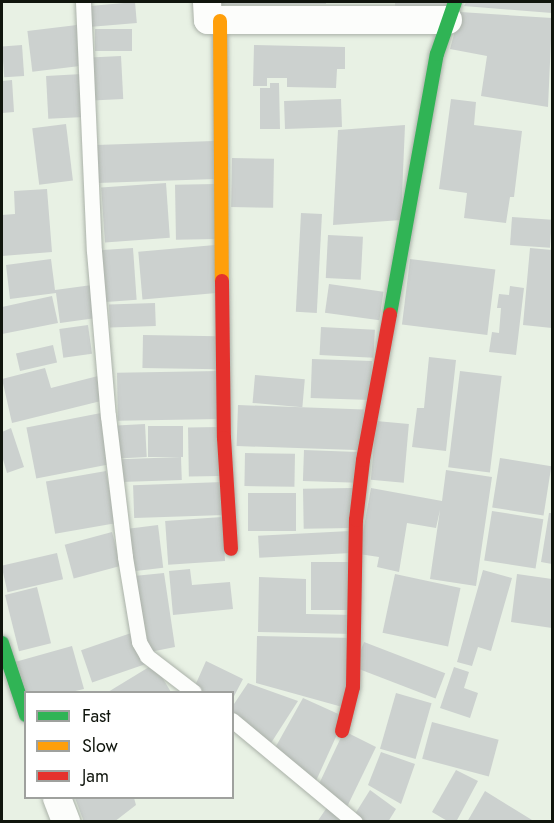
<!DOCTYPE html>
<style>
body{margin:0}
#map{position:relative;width:554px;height:823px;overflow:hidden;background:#e8f1e4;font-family:Jost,sans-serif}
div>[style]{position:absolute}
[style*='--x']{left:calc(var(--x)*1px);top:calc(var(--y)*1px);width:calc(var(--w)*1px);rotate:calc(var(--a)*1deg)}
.building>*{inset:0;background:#ccd1cf;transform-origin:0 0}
.roads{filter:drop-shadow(0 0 2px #aab1a8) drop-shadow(0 0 2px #aab1a8)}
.lane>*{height:15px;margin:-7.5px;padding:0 7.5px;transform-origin:7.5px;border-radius:7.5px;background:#fcfdfb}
.street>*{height:28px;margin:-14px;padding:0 14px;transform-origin:14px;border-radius:14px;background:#fcfdfb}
.fast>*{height:14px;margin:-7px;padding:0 7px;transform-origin:7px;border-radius:7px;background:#30b455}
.slow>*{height:14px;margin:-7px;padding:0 7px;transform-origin:7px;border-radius:7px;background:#ff9f0a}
.jam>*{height:14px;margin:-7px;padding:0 7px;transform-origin:7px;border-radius:7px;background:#e5322d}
span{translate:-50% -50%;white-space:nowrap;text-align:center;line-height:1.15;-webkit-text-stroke:5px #fff;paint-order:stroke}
.frame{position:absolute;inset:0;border:3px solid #10150d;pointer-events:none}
.legend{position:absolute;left:24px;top:691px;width:210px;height:108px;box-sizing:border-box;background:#fff;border:2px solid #9fa19e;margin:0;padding:8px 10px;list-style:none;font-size:18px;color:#10150d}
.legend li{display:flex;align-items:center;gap:12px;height:30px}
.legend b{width:30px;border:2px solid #9fa19e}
</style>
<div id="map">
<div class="building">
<i style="left:135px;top:2px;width:21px;height:45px;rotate:85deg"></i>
<i style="clip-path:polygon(222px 2px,326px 2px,326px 4px,222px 5px)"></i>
<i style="left:395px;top:2px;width:52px;height:6px"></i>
<i style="clip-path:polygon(466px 2px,552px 2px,552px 13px,464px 6px)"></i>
<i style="clip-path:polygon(460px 12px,552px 18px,548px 107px,481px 96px,487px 56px,450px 49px)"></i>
<i style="left:77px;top:25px;width:41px;height:50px;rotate:83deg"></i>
<i style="left:132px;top:29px;width:22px;height:37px;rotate:90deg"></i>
<i style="left:22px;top:45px;width:31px;height:20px;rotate:86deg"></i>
<i style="clip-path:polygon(254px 45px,345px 47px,345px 69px,337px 69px,336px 88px,287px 87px,287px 78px,267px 78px,267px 86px,253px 86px)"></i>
<i style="left:121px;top:56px;width:43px;height:31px;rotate:87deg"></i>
<i style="left:82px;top:74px;width:43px;height:36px;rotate:87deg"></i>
<i style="clip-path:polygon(12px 80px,14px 112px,2px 113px,2px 81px)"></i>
<i style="clip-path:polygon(270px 83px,279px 83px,280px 129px,260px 129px,260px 88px,270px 88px)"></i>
<i style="left:341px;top:99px;width:28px;height:57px;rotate:88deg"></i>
<i style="clip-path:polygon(451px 99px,476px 102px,474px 125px,522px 131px,514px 197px,510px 197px,506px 223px,464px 218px,467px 193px,439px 189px)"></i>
<i style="left:66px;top:124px;width:57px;height:34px;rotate:83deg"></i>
<i style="clip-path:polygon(405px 125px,401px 220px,333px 225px,338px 130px)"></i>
<i style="left:214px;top:141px;width:38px;height:118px;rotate:88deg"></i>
<i style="left:232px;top:158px;width:42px;height:49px;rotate:1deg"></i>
<i style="left:166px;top:183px;width:55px;height:65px;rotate:86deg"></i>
<i style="left:215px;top:184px;width:55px;height:40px;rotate:89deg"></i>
<i style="clip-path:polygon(47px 189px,52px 252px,2px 256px,2px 215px,15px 214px,14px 191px)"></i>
<i style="left:301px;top:213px;width:21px;height:99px;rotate:3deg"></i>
<i style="left:512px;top:217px;width:40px;height:28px;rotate:4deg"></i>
<i style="left:328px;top:235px;width:35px;height:43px;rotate:3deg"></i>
<i style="left:215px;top:245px;width:48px;height:77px;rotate:85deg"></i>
<i style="left:133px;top:248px;width:52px;height:34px;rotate:86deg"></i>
<i style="clip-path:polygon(530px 248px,552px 250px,552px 328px,523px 325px)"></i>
<i style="clip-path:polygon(51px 259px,55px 290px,92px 285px,96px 318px,60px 323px,56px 293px,10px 299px,6px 265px)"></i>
<i style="left:410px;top:259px;width:86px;height:66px;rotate:7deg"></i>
<i style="left:329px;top:284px;width:55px;height:29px;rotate:8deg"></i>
<i style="clip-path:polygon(510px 286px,524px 288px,516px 355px,489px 352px,492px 332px,499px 333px,501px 308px,497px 308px,499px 294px,509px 295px)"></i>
<i style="clip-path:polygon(52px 296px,58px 323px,2px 334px,2px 307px)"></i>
<i style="left:155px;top:303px;width:23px;height:46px;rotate:88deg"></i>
<i style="left:88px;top:325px;width:29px;height:29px;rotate:82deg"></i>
<i style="left:321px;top:327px;width:54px;height:28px;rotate:3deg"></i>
<i style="left:143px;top:335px;width:75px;height:33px;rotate:1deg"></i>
<i style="left:53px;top:345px;width:18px;height:38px;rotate:77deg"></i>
<i style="clip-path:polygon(429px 357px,456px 360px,446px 451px,412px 447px,417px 408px,424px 408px)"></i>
<i style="left:312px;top:359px;width:60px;height:39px;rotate:2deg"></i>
<i style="clip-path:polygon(45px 368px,51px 388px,98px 376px,105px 400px,12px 423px,2px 379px)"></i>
<i style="left:219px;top:371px;width:48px;height:102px;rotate:89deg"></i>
<i style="left:460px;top:371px;width:42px;height:97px;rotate:7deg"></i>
<i style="left:255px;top:375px;width:50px;height:28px;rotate:5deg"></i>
<i style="left:238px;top:405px;width:126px;height:41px;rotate:2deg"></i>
<i style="left:101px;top:413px;width:52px;height:76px;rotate:79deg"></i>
<i style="left:376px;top:421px;width:33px;height:59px;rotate:5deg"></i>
<i style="left:145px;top:424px;width:33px;height:33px;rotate:87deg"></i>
<i style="left:148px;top:426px;width:35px;height:31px"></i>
<i style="left:220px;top:427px;width:49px;height:32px;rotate:89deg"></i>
<i style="clip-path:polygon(11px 428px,24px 467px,7px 473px,2px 456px,2px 432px)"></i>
<i style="left:304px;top:450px;width:54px;height:31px;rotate:2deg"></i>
<i style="left:245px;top:453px;width:50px;height:33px;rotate:1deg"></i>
<i style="left:181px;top:457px;width:23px;height:61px;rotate:88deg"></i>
<i style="left:500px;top:458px;width:52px;height:50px;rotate:9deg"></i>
<i style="clip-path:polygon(446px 470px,492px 477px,476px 586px,430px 579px,440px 510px,436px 528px,407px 523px,399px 572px,377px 567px,379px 557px,359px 554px,371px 488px,442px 501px)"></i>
<i style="left:106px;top:471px;width:53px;height:61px;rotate:80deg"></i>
<i style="left:223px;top:482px;width:33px;height:90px;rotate:88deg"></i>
<i style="left:353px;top:488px;width:40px;height:50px;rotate:89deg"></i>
<i style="left:248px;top:493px;width:48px;height:38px"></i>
<i style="left:492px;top:511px;width:52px;height:50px;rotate:9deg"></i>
<i style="clip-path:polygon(549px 513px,552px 513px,552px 564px,541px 562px)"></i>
<i style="left:222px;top:517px;width:44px;height:57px;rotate:86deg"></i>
<i style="left:158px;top:525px;width:43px;height:32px;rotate:83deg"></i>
<i style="left:350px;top:531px;width:22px;height:92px;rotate:87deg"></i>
<i style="left:112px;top:532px;width:35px;height:49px;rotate:75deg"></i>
<i style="left:57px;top:553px;width:27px;height:57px;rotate:77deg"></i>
<i style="left:311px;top:562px;width:44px;height:48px"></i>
<i style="clip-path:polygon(190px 569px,192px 585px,230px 582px,233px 609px,173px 615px,169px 571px)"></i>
<i style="clip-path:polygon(483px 570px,512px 578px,491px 651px,478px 647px,472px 666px,457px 662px)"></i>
<i style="clip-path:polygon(164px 573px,175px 647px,150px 652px,134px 576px)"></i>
<i style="left:395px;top:574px;width:67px;height:60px;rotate:12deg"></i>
<i style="clip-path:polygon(517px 574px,552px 579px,552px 628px,511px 622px)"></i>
<i style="clip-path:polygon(259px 577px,306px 579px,306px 614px,354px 615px,354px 634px,258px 632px)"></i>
<i style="left:37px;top:587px;width:58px;height:33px;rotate:76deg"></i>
<i style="left:134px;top:632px;width:34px;height:56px;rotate:71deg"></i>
<i style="clip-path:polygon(257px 636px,354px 638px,346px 708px,256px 683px)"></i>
<i style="left:364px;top:642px;width:87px;height:27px;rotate:21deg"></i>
<i style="clip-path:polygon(72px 646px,84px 689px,71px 692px,24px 692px,15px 662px)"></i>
<i style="clip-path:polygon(206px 661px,243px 679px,232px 700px,232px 692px,202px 692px,194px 688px)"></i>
<i style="clip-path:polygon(154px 664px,171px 692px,108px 692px)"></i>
<i style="clip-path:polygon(454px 667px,469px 672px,464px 688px,478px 693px,470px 718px,440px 708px)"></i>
<i style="clip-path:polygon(248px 683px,298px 701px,271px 743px,232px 716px,232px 707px)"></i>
<i style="left:396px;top:693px;width:37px;height:58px;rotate:16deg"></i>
<i style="clip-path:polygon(303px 698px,345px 717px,315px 783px,275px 748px)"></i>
<i style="left:432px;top:722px;width:69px;height:38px;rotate:15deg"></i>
<i style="clip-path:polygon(344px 731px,376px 747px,346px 809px,318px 786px)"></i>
<i style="clip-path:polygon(381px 752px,415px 764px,401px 804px,368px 785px)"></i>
<i style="clip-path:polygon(456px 770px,478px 781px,456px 822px,449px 822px,432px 812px)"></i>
<i style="clip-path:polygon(370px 790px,396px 809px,388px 822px,364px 822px,355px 814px)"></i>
<i style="clip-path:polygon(485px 791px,532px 820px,531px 822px,467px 822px)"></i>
<i style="clip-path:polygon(75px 798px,134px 798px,136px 805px,114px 822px,84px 822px)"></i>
<i style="clip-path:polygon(328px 806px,349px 822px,317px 822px)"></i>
</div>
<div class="roads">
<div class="lane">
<i style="--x:83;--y:2;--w:249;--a:87.5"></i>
<i style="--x:94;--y:251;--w:166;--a:85.2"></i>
<i style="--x:108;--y:416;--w:142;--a:83.1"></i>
<i style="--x:125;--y:557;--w:86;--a:80.6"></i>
<i style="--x:139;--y:642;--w:16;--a:60"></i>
<i style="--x:147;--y:656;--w:59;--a:37.5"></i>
<i style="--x:232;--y:720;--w:160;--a:39.7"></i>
</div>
<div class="street">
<i style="--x:207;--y:2;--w:18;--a:87"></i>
<i style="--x:208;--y:20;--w:240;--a:0"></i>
<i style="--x:57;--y:798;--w:26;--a:69"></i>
</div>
<div class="fast">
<i style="--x:390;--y:314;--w:264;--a:-79.8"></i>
<i style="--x:437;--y:54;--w:55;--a:-70.9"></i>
<i style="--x:2;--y:643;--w:76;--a:71.6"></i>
</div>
<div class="slow">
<i style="--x:220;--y:21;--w:260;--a:89.6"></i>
</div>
<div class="jam">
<i style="--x:222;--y:281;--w:157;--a:89.3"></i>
<i style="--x:224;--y:438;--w:111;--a:86.4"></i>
<i style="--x:342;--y:731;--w:45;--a:-76"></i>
<i style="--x:353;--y:687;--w:167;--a:-89"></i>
<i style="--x:356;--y:520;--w:60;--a:-83.3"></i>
<i style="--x:363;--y:460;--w:148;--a:-79.5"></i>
</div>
</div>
<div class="frame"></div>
<ul class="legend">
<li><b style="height:8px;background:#30b455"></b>Fast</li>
<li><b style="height:8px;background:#ff9f0a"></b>Slow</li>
<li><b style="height:8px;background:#e5322d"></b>Jam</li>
</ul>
</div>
